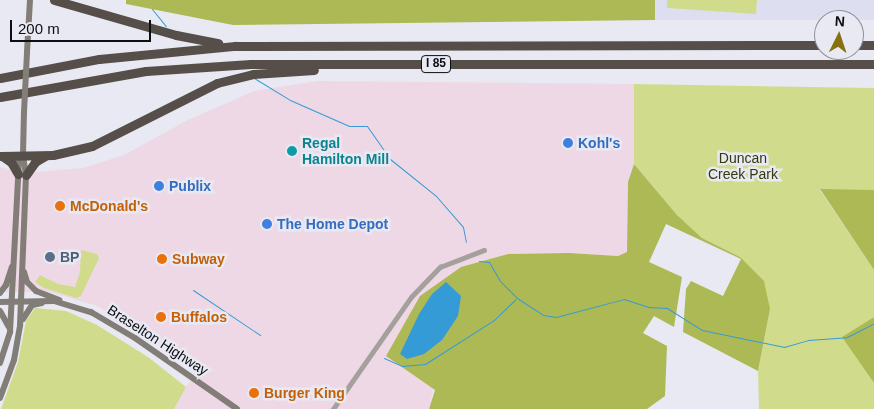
<!DOCTYPE html>
<style>
body{margin:0}
#map{position:relative;width:874px;height:409px;overflow:hidden;background:#e8e9f3;font-family:Arial,sans-serif}
div>[style]{position:absolute}
[style*='--x']{left:calc(var(--x)*1px);top:calc(var(--y)*1px);width:calc(var(--w)*1px);rotate:calc(var(--a)*1deg)}
.commercial>*{inset:0;background:#efd8e5}
.built>*{inset:0;background:#dddff1;transform-origin:0 0}
.green>*{inset:0;background:#d0dc8b}
.forest>*{inset:0;background:#adb954}
.water>*{inset:0;background:#359bd6}
.stream>*{height:1px;margin:-0.5px;padding:0 0.5px;transform-origin:0.5px;border-radius:0.5px;background:#359bd6}
.street>*{height:4.5px;margin:-2.25px;padding:0 2.25px;transform-origin:2.25px;border-radius:2.25px;background:#a4a09d}
.secondary>*{height:6px;margin:-3px;padding:0 3px;transform-origin:3px;border-radius:3px;background:#837d78}
.highway>*{height:9px;margin:-4.5px;padding:0 4.5px;transform-origin:4.5px;border-radius:4.5px;background:#564f49}
.secondary-bridge>*{height:6px;margin:-3px;padding:0 3px;transform-origin:3px;border-radius:3px;background:#837d78}
.dots>*{width:14px;height:14px;translate:-50% -50%;box-sizing:border-box;border:2px solid #e8e9f3;border-radius:50%}
span{translate:-50% -50%;white-space:nowrap;text-align:center;line-height:1.15;-webkit-text-stroke:5px #e8e9f3;paint-order:stroke}
.shield-label span{padding:1px 4px;background:#e8e9f3;border:1px solid;border-radius:4px;-webkit-text-stroke-width:0}
.shield-label{font-size:12px;color:#0d0e11;font-weight:700}
.culture-label{font-size:14px;color:#0d838f;font-weight:700}
.left{translate:0 -50%;text-align:left}
.shop-label{font-size:14px;color:#366cbe;font-weight:700}
.park-label{font-size:14px;color:#34380d}
.food-label{font-size:14px;color:#c56008;font-weight:700}
.service-label{font-size:14px;color:#4e5e75;font-weight:700}
.street-label{font-size:14px;color:#0d0e11}
.north{position:absolute;left:814px;top:10px;width:50px;height:50px;box-sizing:border-box;background:#e8e9f3;border:1px solid #909199;border-radius:50%;rotate:4deg;font-size:14px;font-weight:700;line-height:20px;text-align:center;color:#0d0e11}
.north::after{content:'';display:block;margin:auto;width:18px;height:22px;background:#867010;clip-path:polygon(50% 0,100% 100%,50% 72%,0 100%)}
.scale{position:absolute;left:10px;top:20px;width:141px;height:22px;box-sizing:border-box;border:2px solid #0d0e11;border-top:0;padding-left:6px;font-size:15px;line-height:18px;white-space:nowrap;color:#0d0e11;-webkit-text-stroke:4px #e8e9f3;paint-order:stroke}
</style>
<div id="map">
<div class="commercial">
<i style="clip-path:polygon(317px 81px,634px 84px,634px 164px,628px 182px,627px 252px,618px 256px,569px 253px,508px 254px,461px 267px,429px 409px,174px 409px,176px 401px,198px 370px,191px 364px,97px 306px,49px 292px,0 292px,0 167px,23px 173px,83px 168px,124px 155px,188px 120px,254px 91px)"></i>
</div>
<div class="built">
<i style="left:655px;top:0;width:219px;height:20px"></i>
</div>
<div class="green">
<i style="clip-path:polygon(667px 0,757px 0,756px 14px,667px 8px)"></i>
<i style="clip-path:polygon(634px 84px,874px 88px,874px 190px,820px 190px,874px 270px,874px 317px,843px 337px,874px 383px,874px 409px,759px 409px,758px 371px,770px 309px,740px 257px,702px 238px,677px 215px,634px 164px)"></i>
<i style="clip-path:polygon(81px 250px,97px 254px,99px 258px,81px 296px,76px 298px,44px 288px,35px 282px,40px 275px,58px 284px,75px 287px,80px 272px)"></i>
<i style="clip-path:polygon(35px 308px,66px 311px,97px 325px,148px 357px,186px 387px,174px 409px,1px 409px,18px 362px,26px 321px)"></i>
</div>
<div class="forest">
<i style="clip-path:polygon(126px 0,655px 0,655px 20px,233px 25px,126px 4px)"></i>
<i style="clip-path:polygon(634px 164px,677px 215px,702px 238px,740px 257px,764px 281px,770px 309px,758px 371px,683px 332px,686px 289px,691px 281px,723px 296px,741px 259px,666px 224px,649px 262px,682px 277px,674px 327px,654px 316px,643px 333px,667px 346px,665px 396px,647px 409px,429px 409px,435px 390px,386px 356px,420px 296px,461px 267px,508px 254px,569px 253px,618px 256px,627px 252px,628px 182px)"></i>
<i style="clip-path:polygon(820px 189px,874px 190px,874px 270px)"></i>
<i style="clip-path:polygon(874px 317px,874px 383px,842px 337px)"></i>
</div>
<div class="water">
<i style="clip-path:polygon(446px 282px,461px 296px,458px 316px,442px 340px,424px 354px,407px 359px,400px 354px,419px 314px,432px 294px)"></i>
</div>
<div class="stream">
<i style="--x:152;--y:9;--w:22;--a:51"></i>
<i style="--x:254;--y:78;--w:42;--a:31.4"></i>
<i style="--x:290;--y:100;--w:64;--a:23.8"></i>
<i style="--x:349;--y:126;--w:18;--a:0"></i>
<i style="--x:367;--y:126;--w:40;--a:55.1"></i>
<i style="--x:390;--y:159;--w:59;--a:38.8"></i>
<i style="--x:436;--y:196;--w:41;--a:48.9"></i>
<i style="--x:463;--y:227;--w:15;--a:79"></i>
<i style="--x:479;--y:261;--w:10;--a:6"></i>
<i style="--x:489;--y:262;--w:22;--a:60"></i>
<i style="--x:500;--y:281;--w:24;--a:45"></i>
<i style="--x:517;--y:298;--w:31;--a:33"></i>
<i style="--x:543;--y:315;--w:13;--a:9"></i>
<i style="--x:556;--y:317;--w:70;--a:-14.8"></i>
<i style="--x:624;--y:299;--w:25;--a:18"></i>
<i style="--x:648;--y:307;--w:19;--a:3"></i>
<i style="--x:667;--y:308;--w:41;--a:32.2"></i>
<i style="--x:702;--y:330;--w:84;--a:11.7"></i>
<i style="--x:784;--y:347;--w:25;--a:-16"></i>
<i style="--x:808;--y:340;--w:39;--a:-4"></i>
<i style="--x:847;--y:337;--w:30;--a:-27"></i>
<i style="--x:193;--y:290;--w:81;--a:33.9"></i>
<i style="--x:384;--y:358;--w:20;--a:24"></i>
<i style="--x:402;--y:366;--w:23;--a:-5"></i>
<i style="--x:425;--y:364;--w:82;--a:-32.5"></i>
<i style="--x:494;--y:320;--w:30;--a:-44"></i>
</div>
<div class="street">
<i style="--x:333;--y:409;--w:136;--a:-55.1"></i>
<i style="--x:411;--y:297;--w:42;--a:-46"></i>
<i style="--x:440;--y:267;--w:47;--a:-21.1"></i>
</div>
<div class="secondary">
<i style="--x:27;--y:52;--w:52;--a:-86.7"></i>
<i style="--x:24;--y:272;--w:10;--a:73"></i>
<i style="--x:27;--y:282;--w:13;--a:45"></i>
<i style="--x:36;--y:291;--w:25;--a:21"></i>
<i style="--x:0;--y:293;--w:10;--a:-53"></i>
<i style="--x:6;--y:285;--w:19;--a:-72"></i>
<i style="--x:0;--y:302;--w:54;--a:-1.1"></i>
<i style="--x:54;--y:301;--w:39;--a:17"></i>
<i style="--x:91;--y:312;--w:51;--a:30.6"></i>
<i style="--x:135;--y:338;--w:124;--a:34.8"></i>
<i style="--x:0;--y:311;--w:18;--a:61"></i>
<i style="--x:23;--y:319;--w:17;--a:-57"></i>
<i style="--x:32;--y:305;--w:10;--a:-11"></i>
<i style="--x:0;--y:363;--w:33;--a:-72"></i>
<i style="--x:10;--y:332;--w:170;--a:-87"></i>
<i style="--x:19;--y:162;--w:8;--a:-60"></i>
<i style="--x:0;--y:398;--w:40;--a:-69.8"></i>
<i style="--x:14;--y:360;--w:36;--a:-80"></i>
<i style="--x:20;--y:325;--w:150;--a:-87.7"></i>
<i style="--x:26;--y:175;--w:20;--a:-99"></i>
<i style="--x:23;--y:155;--w:43;--a:-88.7"></i>
</div>
<div class="highway">
<i style="--x:54;--y:0;--w:127;--a:16"></i>
<i style="--x:176;--y:35;--w:43;--a:10.8"></i>
<i style="--x:854;--y:45;--w:20;--a:0"></i>
<i style="--x:0;--y:78;--w:101;--a:-10.9"></i>
<i style="--x:99;--y:59;--w:137;--a:-5.5"></i>
<i style="--x:235;--y:46;--w:589;--a:-0.1"></i>
<i style="--x:0;--y:97;--w:148;--a:-10.1"></i>
<i style="--x:146;--y:71;--w:105;--a:-3.8"></i>
<i style="--x:251;--y:64;--w:623;--a:0"></i>
<i style="--x:1;--y:156;--w:52;--a:-1.1"></i>
<i style="--x:53;--y:155;--w:40;--a:-13"></i>
<i style="--x:92;--y:146;--w:140;--a:-26.7"></i>
<i style="--x:217;--y:83;--w:37;--a:-14"></i>
<i style="--x:253;--y:74;--w:61;--a:-3.8"></i>
<i style="--x:2;--y:156;--w:11;--a:34"></i>
<i style="--x:11;--y:162;--w:14;--a:60"></i>
<i style="--x:26;--y:175;--w:16;--a:-55"></i>
<i style="--x:35;--y:162;--w:12;--a:-31"></i>
</div>
<div class="secondary-bridge">
<i style="--x:24;--y:112;--w:60;--a:-87.1"></i>
</div>
<div class="dots">
<i style="left:568px;top:143px;background:#3f7fe0"></i>
<i style="left:292px;top:151px;background:#0f9aa8"></i>
<i style="left:159px;top:186px;background:#3f7fe0"></i>
<i style="left:60px;top:206px;background:#e8710a"></i>
<i style="left:267px;top:224px;background:#3f7fe0"></i>
<i style="left:50px;top:257px;background:#5c6f8a"></i>
<i style="left:162px;top:259px;background:#e8710a"></i>
<i style="left:161px;top:317px;background:#e8710a"></i>
<i style="left:254px;top:393px;background:#e8710a"></i>
</div>
<div class="shield-label">
<span style="left:436px;top:64px">I 85</span>
</div>
<div class="culture-label">
<span class="left" style="left:302px;top:151px">Regal<br>Hamilton Mill</span>
</div>
<div class="shop-label">
<span class="left" style="left:578px;top:143px">Kohl's</span>
<span class="left" style="left:169px;top:186px">Publix</span>
<span class="left" style="left:277px;top:224px">The Home Depot</span>
</div>
<div class="park-label">
<span style="left:743px;top:166px">Duncan<br>Creek Park</span>
</div>
<div class="food-label">
<span class="left" style="left:70px;top:206px">McDonald's</span>
<span class="left" style="left:172px;top:259px">Subway</span>
<span class="left" style="left:171px;top:317px">Buffalos</span>
<span class="left" style="left:264px;top:393px">Burger King</span>
</div>
<div class="service-label">
<span class="left" style="left:60px;top:257px">BP</span>
</div>
<div class="street-label">
<span style="left:158px;top:340px;rotate:33deg">Braselton Highway</span>
</div>
<div class="north">N</div>
<div class="scale">200 m</div>
</div>
